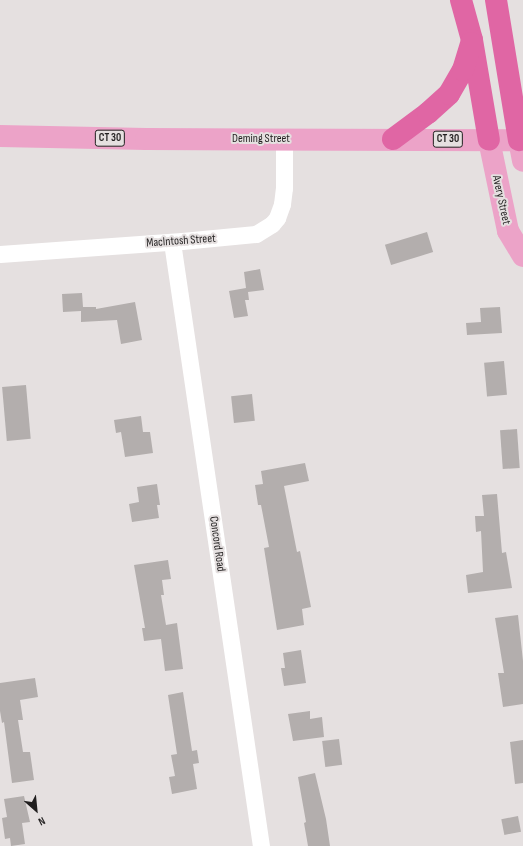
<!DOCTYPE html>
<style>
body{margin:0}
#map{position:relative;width:523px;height:846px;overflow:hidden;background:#e5e0e0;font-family:"Sofia Sans Condensed",sans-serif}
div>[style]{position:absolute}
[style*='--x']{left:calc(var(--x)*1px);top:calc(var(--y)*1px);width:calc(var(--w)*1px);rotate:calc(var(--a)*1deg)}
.building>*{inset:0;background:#b3aead;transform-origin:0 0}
.minor>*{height:17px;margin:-8.5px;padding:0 8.5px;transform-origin:8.5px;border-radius:8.5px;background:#fff}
.major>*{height:22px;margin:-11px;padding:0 11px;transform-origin:11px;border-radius:11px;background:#eca3c8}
.highway>*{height:22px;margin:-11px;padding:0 11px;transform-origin:11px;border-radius:11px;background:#e066a4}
span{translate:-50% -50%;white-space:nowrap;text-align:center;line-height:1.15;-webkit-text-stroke:4px #e5e0e0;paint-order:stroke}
.shield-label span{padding:1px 3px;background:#e5e0e0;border:1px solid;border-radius:3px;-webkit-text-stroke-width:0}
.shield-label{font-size:11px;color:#211f1f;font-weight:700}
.street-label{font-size:12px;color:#211f1f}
.north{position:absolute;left:16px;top:790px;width:40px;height:40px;-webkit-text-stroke:3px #e5e0e0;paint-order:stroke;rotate:153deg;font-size:11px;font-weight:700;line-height:16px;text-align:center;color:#211f1f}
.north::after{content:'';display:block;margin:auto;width:14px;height:18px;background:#211f1f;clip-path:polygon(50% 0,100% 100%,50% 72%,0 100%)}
</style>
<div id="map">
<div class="building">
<i style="left:427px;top:232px;width:21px;height:44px;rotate:73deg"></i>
<i style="clip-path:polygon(260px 269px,264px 290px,248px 292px,249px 300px,245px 300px,248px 316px,234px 318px,229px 291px,246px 288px,244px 272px)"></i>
<i style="clip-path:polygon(82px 293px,83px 307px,96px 307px,96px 309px,135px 302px,142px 340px,121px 344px,117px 320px,81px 322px,81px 311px,63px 312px,62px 294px)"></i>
<i style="clip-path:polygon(500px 307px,502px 333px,467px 335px,466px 323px,481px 322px,480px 308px)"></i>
<i style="left:504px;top:361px;width:34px;height:20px;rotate:85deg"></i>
<i style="left:26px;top:385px;width:54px;height:24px;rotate:85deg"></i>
<i style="left:252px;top:394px;width:27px;height:21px;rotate:84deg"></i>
<i style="clip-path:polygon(141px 416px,143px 432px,150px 432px,153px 453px,125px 457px,121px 432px,116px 433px,114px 420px)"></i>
<i style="left:517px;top:429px;width:39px;height:17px;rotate:86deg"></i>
<i style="clip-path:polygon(305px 463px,309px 481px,284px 486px,297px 552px,300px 551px,311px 607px,302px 609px,304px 625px,277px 630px,264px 548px,269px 547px,261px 505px,258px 505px,255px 485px,263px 484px,261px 471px)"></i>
<i style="clip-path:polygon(157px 484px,160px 505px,157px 505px,159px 518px,132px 522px,129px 504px,139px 502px,137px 487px)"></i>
<i style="clip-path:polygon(497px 494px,502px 553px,506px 552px,512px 588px,468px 593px,466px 575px,483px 572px,481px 531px,476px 532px,475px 516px,484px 516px,482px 495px)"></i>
<i style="clip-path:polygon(168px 560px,171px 579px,162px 580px,164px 595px,161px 595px,166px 625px,177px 623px,183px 669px,165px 671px,161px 639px,144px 641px,142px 628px,145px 628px,134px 565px)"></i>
<i style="clip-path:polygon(518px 615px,523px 661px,523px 704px,503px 707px,498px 673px,504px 673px,495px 618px)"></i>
<i style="clip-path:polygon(301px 650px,306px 683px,284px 686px,281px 668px,285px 668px,283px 653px)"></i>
<i style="clip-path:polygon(35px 678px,38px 697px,20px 700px,23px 720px,18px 720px,23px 752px,30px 752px,34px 780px,12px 783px,4px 722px,2px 723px,0 711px,0 683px)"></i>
<i style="clip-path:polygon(183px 692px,192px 751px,197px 750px,199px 763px,193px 764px,197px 789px,172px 794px,169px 777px,175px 776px,171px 755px,177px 754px,168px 695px)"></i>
<i style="clip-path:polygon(310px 711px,310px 719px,322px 717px,324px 737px,293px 741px,288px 714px)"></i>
<i style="left:339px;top:739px;width:26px;height:17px;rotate:83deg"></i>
<i style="clip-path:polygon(523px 740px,523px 783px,515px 784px,510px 742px)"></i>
<i style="clip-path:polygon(315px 773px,326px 819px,330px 846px,308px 846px,304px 823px,306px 822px,298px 777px)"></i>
<i style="clip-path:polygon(24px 796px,30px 822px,22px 823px,25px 844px,11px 846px,10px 838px,5px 839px,2px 818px,7px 817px,4px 799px)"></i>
<i style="left:518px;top:816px;width:16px;height:17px;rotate:79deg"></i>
</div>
<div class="minor">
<i style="--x:172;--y:242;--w:611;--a:81.62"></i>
<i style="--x:0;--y:254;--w:182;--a:-4.1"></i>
<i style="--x:182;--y:241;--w:74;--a:-5.4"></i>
<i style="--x:256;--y:234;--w:19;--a:-32"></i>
<i style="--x:272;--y:224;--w:8;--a:-50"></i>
<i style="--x:277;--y:218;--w:15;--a:-70"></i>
<i style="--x:282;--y:204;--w:16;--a:-83"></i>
<i style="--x:284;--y:188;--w:49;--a:-90"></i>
</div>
<div class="major">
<i style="--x:0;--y:136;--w:146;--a:1.2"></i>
<i style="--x:146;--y:139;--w:377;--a:0.2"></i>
<i style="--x:489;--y:140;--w:93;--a:78.2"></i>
<i style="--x:508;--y:231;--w:29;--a:59"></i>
<i style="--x:519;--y:140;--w:21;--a:79"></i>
</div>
<div class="highway">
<i style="--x:461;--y:0;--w:41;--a:74.6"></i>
<i style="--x:472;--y:40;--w:101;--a:80.4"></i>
<i style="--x:496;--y:0;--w:142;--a:80.7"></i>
<i style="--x:393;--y:139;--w:44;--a:-36.6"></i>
<i style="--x:428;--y:113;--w:28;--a:-42"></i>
<i style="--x:449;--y:94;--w:28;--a:-60"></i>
<i style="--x:463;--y:70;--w:28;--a:-73"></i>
</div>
<div class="shield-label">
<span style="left:110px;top:138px">CT 30</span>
<span style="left:448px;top:139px">CT 30</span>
</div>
<div class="street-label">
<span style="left:261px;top:139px">Deming Street</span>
<span style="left:501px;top:200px;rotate:78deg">Avery Street</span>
<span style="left:181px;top:241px;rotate:-4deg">MacIntosh Street</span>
<span style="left:217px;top:544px;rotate:82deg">Concord Road</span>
</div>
<div class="north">N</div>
</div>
